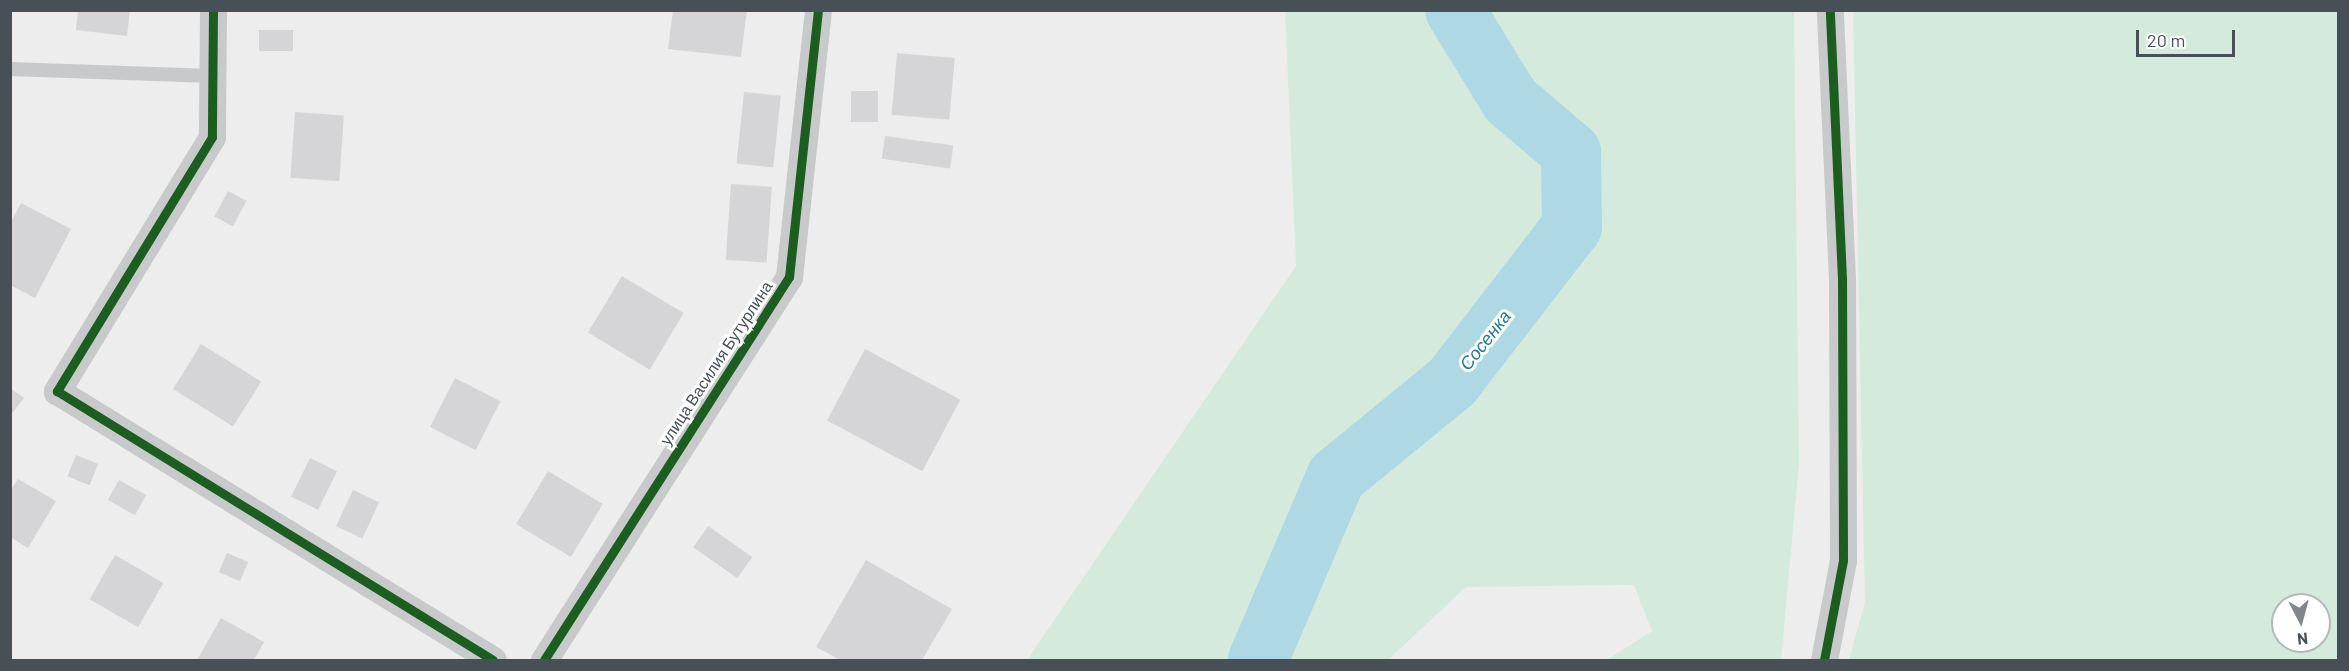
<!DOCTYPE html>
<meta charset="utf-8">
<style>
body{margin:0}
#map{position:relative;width:2349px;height:671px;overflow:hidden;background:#eeeded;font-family:Barlow,sans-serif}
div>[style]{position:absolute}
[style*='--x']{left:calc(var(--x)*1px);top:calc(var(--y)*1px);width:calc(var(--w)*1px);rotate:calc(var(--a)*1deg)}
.green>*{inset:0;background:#d4eadc}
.river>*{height:60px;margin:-30px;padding:0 30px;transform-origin:30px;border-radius:30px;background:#add8e4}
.building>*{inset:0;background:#d5d5d7;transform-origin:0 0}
.service>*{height:14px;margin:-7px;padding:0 7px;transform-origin:7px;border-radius:7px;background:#c8c9cb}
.minor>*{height:27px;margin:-13.5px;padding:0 13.5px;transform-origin:13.5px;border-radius:13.5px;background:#c8c9cb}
.cycleway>*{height:9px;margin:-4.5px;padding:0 4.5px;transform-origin:4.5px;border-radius:4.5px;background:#1b5e20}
span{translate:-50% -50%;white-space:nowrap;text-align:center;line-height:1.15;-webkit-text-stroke:6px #fff;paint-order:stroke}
.street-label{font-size:16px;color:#474f57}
.water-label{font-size:18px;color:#1d7a94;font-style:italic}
.frame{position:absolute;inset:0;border:12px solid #474f57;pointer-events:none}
.north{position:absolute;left:2271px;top:593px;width:60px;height:60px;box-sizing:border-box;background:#fff;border:2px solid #b5b9bc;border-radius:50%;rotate:174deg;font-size:16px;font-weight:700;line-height:24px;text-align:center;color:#474f57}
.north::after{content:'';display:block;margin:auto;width:21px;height:27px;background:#81868c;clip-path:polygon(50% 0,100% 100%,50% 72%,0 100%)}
.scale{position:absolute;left:2136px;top:30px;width:99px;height:27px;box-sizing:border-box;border:3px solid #474f57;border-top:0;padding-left:8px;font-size:18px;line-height:21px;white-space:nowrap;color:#474f57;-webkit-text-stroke:4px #fff;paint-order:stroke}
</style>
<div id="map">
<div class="green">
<i style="clip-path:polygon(1285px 11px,1794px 11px,1799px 463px,1781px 660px,1607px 660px,1652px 631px,1634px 585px,1466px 587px,1388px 660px,1027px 660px,1296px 266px)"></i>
<i style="clip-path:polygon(evenodd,1853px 11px,2338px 11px,2338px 660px,1849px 660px,1865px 602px,1853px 11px,2283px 605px,2319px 605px,2319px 641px,2283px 641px,2283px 605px)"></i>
</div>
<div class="river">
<i style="--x:1258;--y:660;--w:199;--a:-66.9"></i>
<i style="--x:1336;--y:477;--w:150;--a:-39.3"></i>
<i style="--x:1452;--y:382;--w:196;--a:-52.3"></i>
<i style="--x:1572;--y:227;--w:75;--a:-90.8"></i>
<i style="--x:1571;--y:152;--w:80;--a:-139.6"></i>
<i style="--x:1510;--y:100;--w:105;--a:-121.4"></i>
</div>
<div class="building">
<i style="clip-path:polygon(78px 10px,130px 10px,127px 36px,76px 30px)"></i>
<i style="clip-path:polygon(673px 10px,747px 10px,741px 57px,668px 49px)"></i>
<i style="left:293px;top:30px;width:21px;height:34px;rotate:90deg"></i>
<i style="left:897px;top:53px;width:58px;height:62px;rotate:5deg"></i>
<i style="left:851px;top:91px;width:27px;height:31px"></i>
<i style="left:744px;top:92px;width:37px;height:72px;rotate:6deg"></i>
<i style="left:295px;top:112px;width:49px;height:66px;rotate:4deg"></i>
<i style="left:885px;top:136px;width:69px;height:23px;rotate:8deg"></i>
<i style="left:731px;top:184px;width:41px;height:76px;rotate:4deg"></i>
<i style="left:228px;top:191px;width:21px;height:29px;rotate:28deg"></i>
<i style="clip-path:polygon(21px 203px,71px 229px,35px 298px,10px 285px,10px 224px)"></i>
<i style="left:622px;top:276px;width:72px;height:66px;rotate:31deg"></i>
<i style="left:201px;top:344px;width:71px;height:53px;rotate:32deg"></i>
<i style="left:865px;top:349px;width:108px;height:81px;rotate:28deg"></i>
<i style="left:455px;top:378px;width:51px;height:55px;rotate:27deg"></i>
<i style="clip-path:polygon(10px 388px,24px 398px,10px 416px)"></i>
<i style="left:76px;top:455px;width:24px;height:23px;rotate:22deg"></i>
<i style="left:310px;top:458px;width:30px;height:43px;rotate:26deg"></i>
<i style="left:548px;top:471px;width:64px;height:62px;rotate:31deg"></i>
<i style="clip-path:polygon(18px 479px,56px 501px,28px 548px,10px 537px,10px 491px)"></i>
<i style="left:119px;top:480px;width:31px;height:23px;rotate:29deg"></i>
<i style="left:353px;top:490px;width:29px;height:40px;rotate:25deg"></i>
<i style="left:708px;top:526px;width:54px;height:26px;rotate:35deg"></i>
<i style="left:227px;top:553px;width:23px;height:21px;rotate:23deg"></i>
<i style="left:115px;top:555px;width:56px;height:51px;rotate:30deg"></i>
<i style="clip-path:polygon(866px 560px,952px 609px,922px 660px,840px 660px,816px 647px)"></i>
<i style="clip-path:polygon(221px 618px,264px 642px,254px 660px,197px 660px)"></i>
</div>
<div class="service">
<i style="--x:10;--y:69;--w:202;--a:2"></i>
</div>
<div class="minor">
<i style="--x:213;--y:10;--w:127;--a:90.5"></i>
<i style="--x:212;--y:137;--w:298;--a:121.4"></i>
<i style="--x:57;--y:391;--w:512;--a:31.67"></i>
<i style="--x:544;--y:660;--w:455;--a:-57.4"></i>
<i style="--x:789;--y:277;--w:269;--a:-83.8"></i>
<i style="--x:1824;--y:660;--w:102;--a:-79.2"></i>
<i style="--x:1843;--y:560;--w:281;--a:-90.2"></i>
<i style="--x:1842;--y:279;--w:269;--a:-92.6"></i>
</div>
<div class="cycleway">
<i style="--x:213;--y:10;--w:127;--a:90.5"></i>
<i style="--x:212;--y:137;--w:298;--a:121.4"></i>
<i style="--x:57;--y:391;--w:512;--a:31.67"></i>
<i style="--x:544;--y:660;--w:455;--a:-57.4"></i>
<i style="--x:789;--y:277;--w:269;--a:-83.8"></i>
<i style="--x:1824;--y:660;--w:102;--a:-79.2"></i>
<i style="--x:1843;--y:560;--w:281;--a:-90.2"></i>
<i style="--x:1842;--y:279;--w:269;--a:-92.6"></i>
</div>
<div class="street-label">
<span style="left:716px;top:363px;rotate:-57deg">улица Василия Бутурлина</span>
</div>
<div class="water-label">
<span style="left:1485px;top:340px;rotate:-52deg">Сосенка</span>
</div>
<div class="frame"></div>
<div class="north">N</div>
<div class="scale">20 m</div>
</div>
